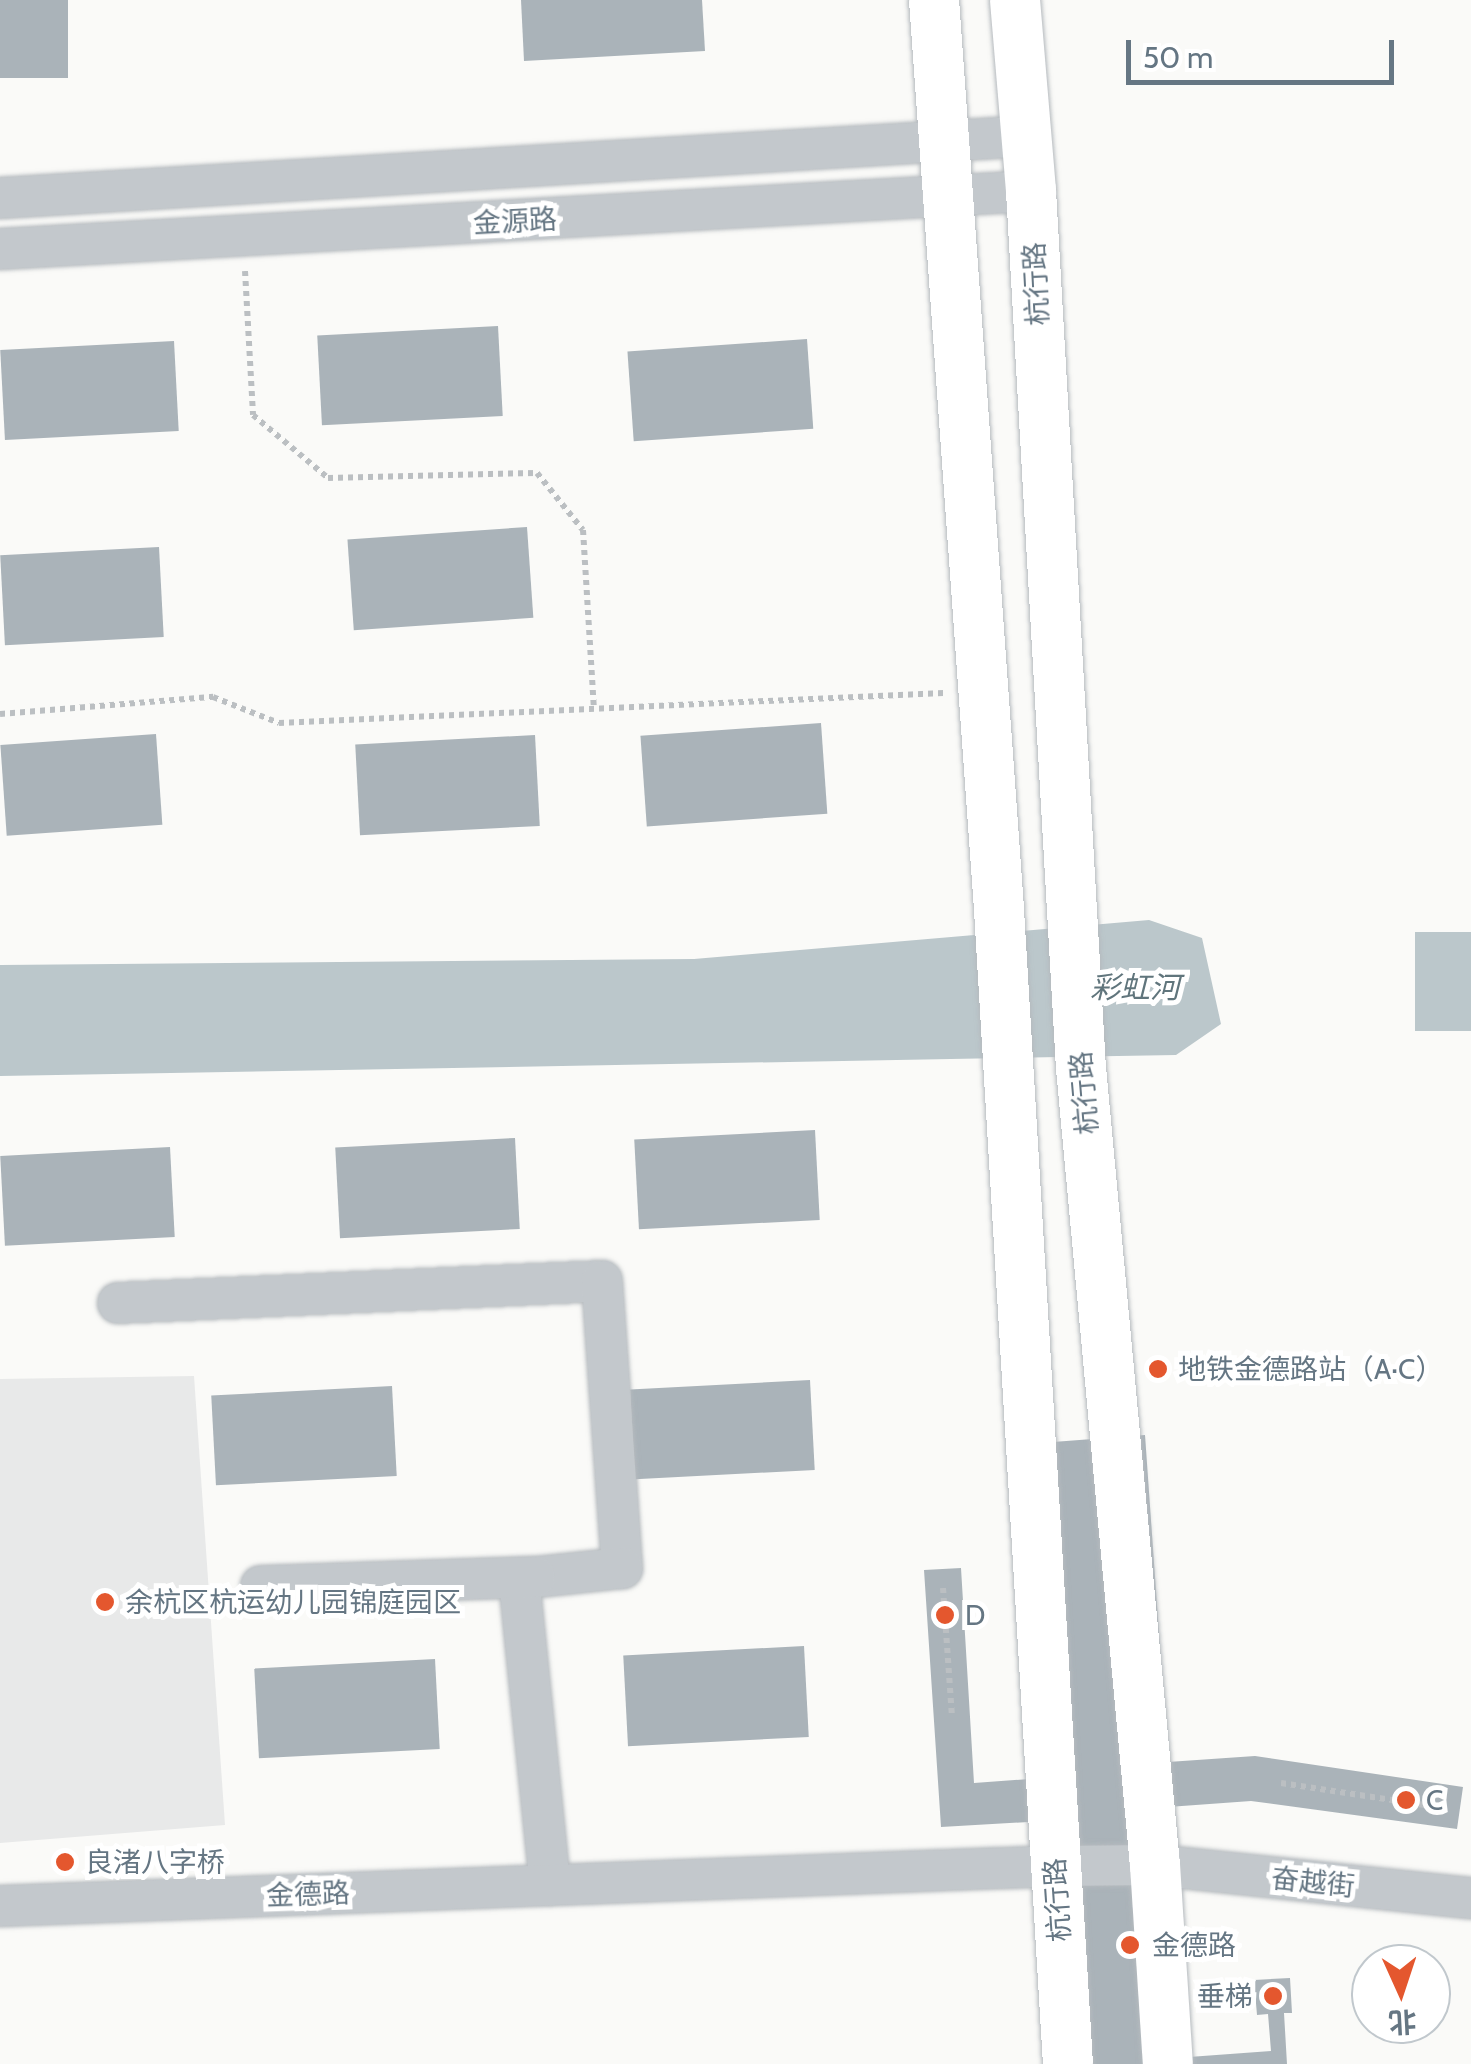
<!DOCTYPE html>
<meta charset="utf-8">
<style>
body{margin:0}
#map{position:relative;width:1471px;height:2064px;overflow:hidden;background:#fafaf8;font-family:Cabin,"Noto Sans SC",sans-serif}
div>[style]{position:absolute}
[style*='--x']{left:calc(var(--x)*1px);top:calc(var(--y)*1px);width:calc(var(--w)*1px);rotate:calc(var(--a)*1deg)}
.built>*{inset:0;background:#e8e9e9}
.water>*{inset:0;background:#bbc7cb;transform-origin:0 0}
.building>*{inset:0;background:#aab3b9;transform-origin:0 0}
.path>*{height:6px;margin-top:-3px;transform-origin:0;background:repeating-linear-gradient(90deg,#bbbfc2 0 5px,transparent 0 10px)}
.roads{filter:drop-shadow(0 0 2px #b5babe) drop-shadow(0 0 2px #b5babe)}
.minor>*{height:40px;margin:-20px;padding:0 20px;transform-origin:20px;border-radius:20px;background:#c3c8cc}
.major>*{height:50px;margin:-25px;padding:0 25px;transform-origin:25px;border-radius:25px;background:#fff}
.dots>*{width:28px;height:28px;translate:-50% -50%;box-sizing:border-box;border:5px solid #fff;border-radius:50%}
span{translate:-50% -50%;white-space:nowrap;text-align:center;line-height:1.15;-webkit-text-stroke:10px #fff;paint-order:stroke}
.street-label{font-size:28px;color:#657683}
.poi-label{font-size:28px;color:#657683}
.left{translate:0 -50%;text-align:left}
.right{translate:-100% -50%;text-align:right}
.water-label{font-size:30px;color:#60757c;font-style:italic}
.north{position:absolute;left:1351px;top:1944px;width:100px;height:100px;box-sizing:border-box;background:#fff;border:2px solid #c1c8cd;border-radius:50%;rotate:177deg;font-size:28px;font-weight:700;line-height:40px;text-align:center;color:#657683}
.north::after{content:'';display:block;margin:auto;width:35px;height:45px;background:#e4572e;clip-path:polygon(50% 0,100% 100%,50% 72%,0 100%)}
.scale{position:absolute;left:1126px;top:40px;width:268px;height:45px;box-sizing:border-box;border:5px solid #657683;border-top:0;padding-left:12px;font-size:30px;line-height:35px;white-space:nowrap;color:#657683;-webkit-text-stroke:8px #fff;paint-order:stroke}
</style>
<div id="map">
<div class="built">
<i style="clip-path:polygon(194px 1376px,225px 1825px,0 1843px,0 1379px)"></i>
</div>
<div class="water">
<i style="clip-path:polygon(1149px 920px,1202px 938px,1221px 1024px,1176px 1055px,0 1076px,0 965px,694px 959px)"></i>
<i style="left:1471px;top:932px;width:99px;height:56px;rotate:90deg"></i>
</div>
<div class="building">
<i style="left:0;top:0;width:68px;height:78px"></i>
<i style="clip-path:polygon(521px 0,702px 0,705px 51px,524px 61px)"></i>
<i style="left:498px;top:326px;width:90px;height:181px;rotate:87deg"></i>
<i style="left:807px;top:339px;width:90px;height:180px;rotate:86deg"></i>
<i style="left:174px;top:341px;width:90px;height:174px;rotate:87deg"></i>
<i style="left:527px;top:527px;width:91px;height:180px;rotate:86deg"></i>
<i style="left:159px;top:547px;width:90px;height:159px;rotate:87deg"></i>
<i style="left:821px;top:723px;width:91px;height:181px;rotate:86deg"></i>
<i style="left:156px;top:734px;width:91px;height:156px;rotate:86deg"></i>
<i style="left:535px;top:735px;width:91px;height:180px;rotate:87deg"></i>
<i style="left:815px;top:1130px;width:90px;height:181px;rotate:87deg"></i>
<i style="left:515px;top:1138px;width:91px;height:180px;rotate:87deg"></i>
<i style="left:170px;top:1147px;width:90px;height:170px;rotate:87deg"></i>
<i style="left:810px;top:1380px;width:90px;height:180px;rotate:87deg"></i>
<i style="left:392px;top:1386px;width:90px;height:181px;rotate:87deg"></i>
<i style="clip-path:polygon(1145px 1435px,1168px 1762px,1255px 1756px,1463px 1787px,1457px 1829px,1251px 1801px,1168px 1807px,1189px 2057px,1271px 2051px,1268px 2014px,1257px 2015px,1254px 1980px,1290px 1978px,1292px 2013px,1284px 2013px,1287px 2064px,1078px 2064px,1061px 1820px,941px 1827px,924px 1570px,961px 1568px,974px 1783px,1058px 1777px,1040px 1443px)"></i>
<i style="left:804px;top:1646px;width:91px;height:181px;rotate:87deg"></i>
<i style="left:435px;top:1659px;width:90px;height:181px;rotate:87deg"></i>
</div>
<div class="path">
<i style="--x:245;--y:271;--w:144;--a:86.8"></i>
<i style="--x:253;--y:415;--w:98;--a:40"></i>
<i style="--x:328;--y:478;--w:209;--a:-1.4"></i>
<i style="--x:537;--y:473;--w:73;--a:51.1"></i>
<i style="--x:583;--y:530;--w:179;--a:86.5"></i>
<i style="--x:0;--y:714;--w:214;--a:-4.6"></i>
<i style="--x:213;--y:697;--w:71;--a:21.5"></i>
<i style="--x:279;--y:723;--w:665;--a:-2.59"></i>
<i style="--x:943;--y:1588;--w:130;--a:86"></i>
<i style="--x:1281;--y:1783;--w:165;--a:8.7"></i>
</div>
<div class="roads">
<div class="minor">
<i style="--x:0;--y:198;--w:1029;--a:-3.45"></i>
<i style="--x:0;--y:249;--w:1033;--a:-3.22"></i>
<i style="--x:118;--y:1303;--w:484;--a:-2.6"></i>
<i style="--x:602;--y:1281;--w:288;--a:86"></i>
<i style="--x:622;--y:1568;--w:104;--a:173.9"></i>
<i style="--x:519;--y:1579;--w:308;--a:84.2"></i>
<i style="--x:261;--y:1586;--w:274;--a:-1.9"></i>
<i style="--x:0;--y:1906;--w:1056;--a:-2.17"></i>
<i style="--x:1055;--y:1866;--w:100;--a:-0.6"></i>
<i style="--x:1155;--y:1865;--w:318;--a:6"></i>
</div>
<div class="major">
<i style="--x:934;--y:0;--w:912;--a:85.91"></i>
<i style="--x:999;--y:910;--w:1156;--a:86.58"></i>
<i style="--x:1015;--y:0;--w:192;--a:85.2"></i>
<i style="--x:1031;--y:191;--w:878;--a:86.74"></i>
<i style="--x:1081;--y:1068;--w:800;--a:84.7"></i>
<i style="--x:1155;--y:1865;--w:199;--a:86.3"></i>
</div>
</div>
<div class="dots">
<i style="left:1158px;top:1369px;background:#e4572e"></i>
<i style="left:105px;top:1602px;background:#e4572e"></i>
<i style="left:945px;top:1615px;background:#e4572e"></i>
<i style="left:1406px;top:1800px;background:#e4572e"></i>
<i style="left:65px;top:1862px;background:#e4572e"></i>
<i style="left:1130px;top:1945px;background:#e4572e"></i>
<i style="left:1273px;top:1996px;background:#e4572e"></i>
</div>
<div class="street-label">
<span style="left:515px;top:221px;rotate:-3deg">金源路</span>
<span style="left:1036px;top:284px;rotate:-93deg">杭行路</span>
<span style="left:1084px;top:1093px;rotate:-95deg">杭行路</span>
<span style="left:1313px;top:1882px;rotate:6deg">奋越街</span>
<span style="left:308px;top:1894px;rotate:-2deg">金德路</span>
<span style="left:1057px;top:1900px;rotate:-94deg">杭行路</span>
</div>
<div class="poi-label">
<span class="left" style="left:1178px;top:1369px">地铁金德路站（A·C）</span>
<span class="left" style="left:125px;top:1602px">余杭区杭运幼儿园锦庭园区</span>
<span class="left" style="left:965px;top:1615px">D</span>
<span class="left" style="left:1426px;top:1800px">C</span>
<span class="left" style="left:85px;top:1862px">良渚八字桥</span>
<span class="left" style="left:1152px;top:1945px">金德路</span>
<span class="right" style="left:1253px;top:1996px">垂梯</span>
</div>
<div class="water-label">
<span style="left:1135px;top:988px">彩虹河</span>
</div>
<div class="north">北</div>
<div class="scale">50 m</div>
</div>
